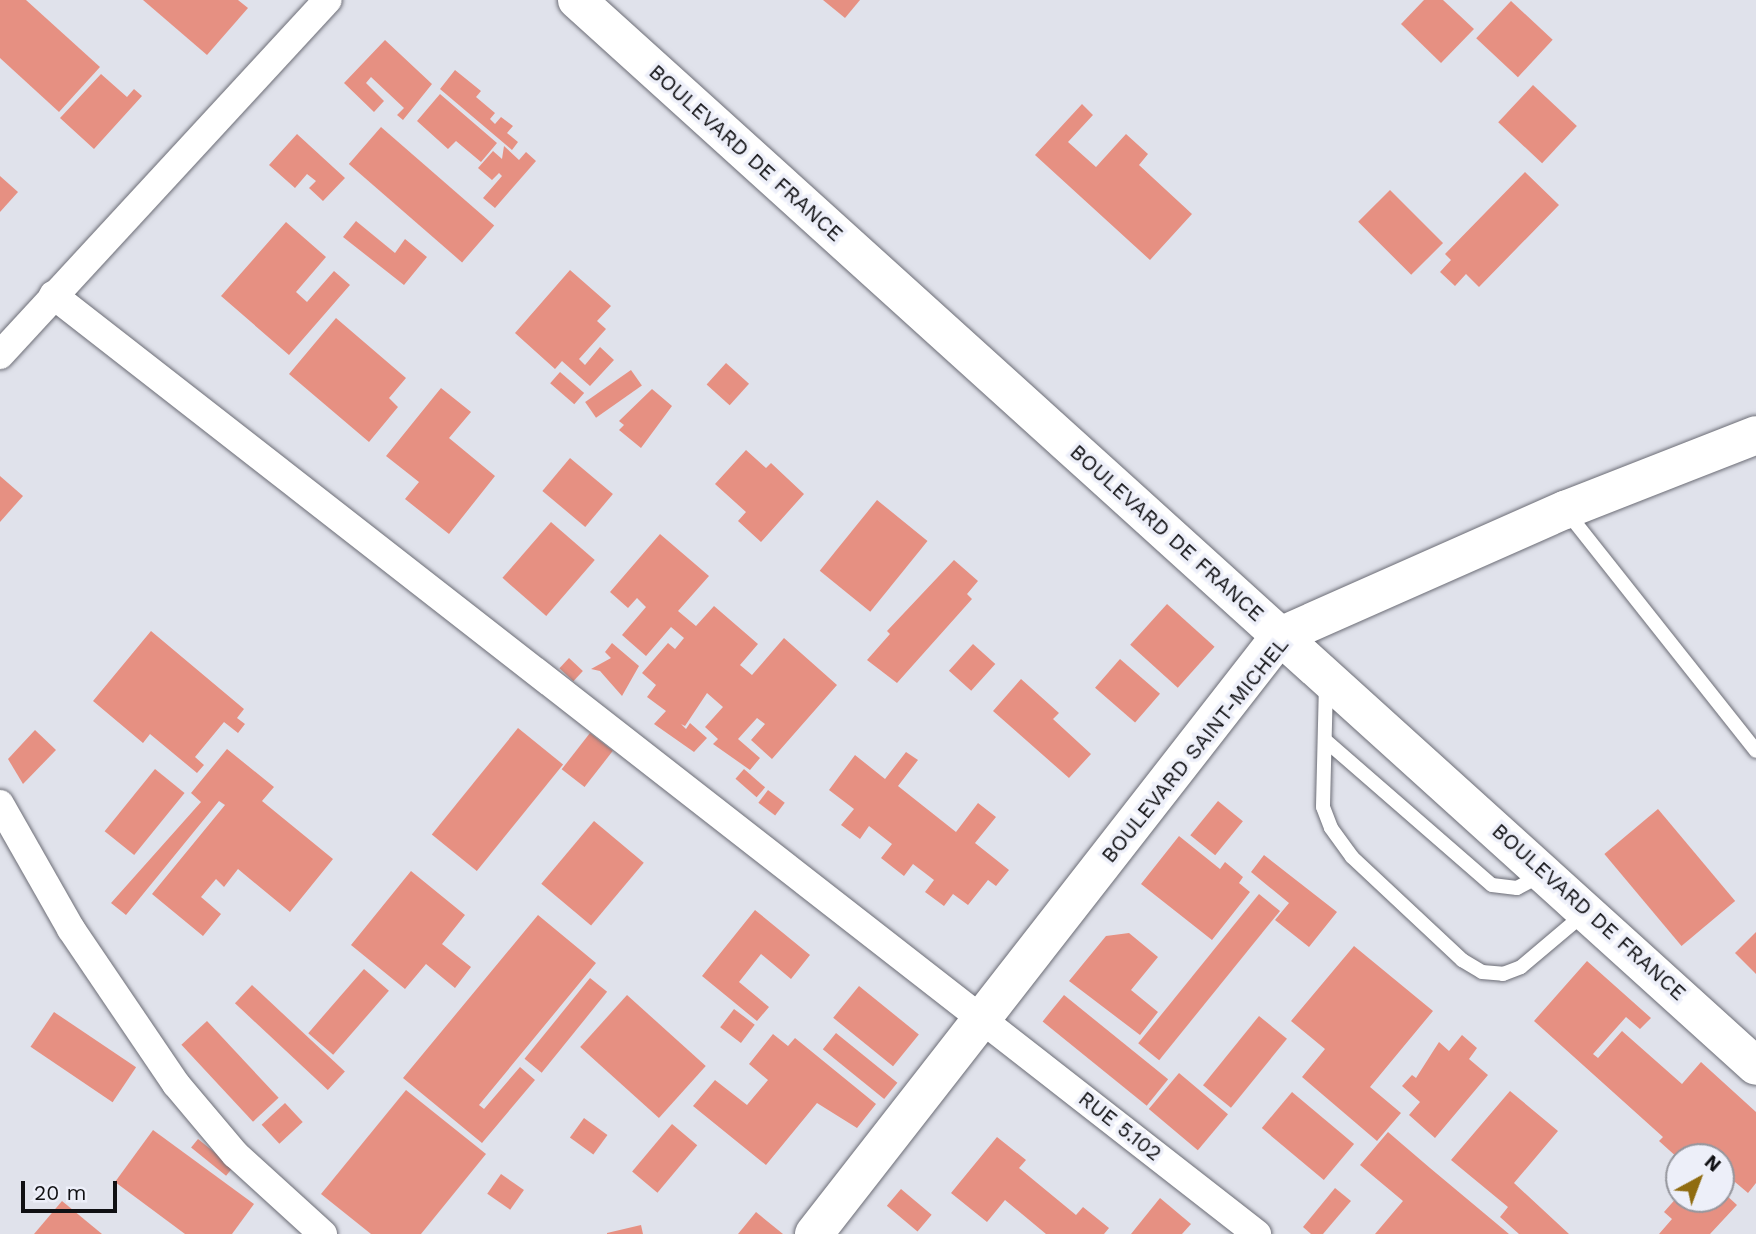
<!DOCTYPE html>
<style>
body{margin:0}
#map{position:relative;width:1756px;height:1234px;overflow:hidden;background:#e0e2eb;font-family:"Work Sans",sans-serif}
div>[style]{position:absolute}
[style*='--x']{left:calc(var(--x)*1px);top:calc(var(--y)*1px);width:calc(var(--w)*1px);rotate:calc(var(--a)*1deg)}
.building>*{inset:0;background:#e69082;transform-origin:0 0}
.roads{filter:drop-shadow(0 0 2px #6c6d76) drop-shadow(0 0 2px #6c6d76)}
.lane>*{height:14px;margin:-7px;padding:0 7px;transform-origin:7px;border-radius:7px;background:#fff}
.street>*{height:28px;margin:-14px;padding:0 14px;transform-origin:14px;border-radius:14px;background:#fff}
.secondary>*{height:38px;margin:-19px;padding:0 19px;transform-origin:19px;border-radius:19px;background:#fff}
.primary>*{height:38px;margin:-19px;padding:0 19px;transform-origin:19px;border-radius:19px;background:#fff}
span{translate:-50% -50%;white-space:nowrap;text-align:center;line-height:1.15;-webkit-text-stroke:7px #edeff9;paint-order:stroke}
.street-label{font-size:21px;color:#101013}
.north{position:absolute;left:1665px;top:1143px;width:70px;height:70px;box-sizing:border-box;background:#edeff9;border:2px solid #95969d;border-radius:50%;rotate:41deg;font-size:19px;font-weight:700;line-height:28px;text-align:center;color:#101013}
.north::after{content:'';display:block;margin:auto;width:24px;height:32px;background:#906c11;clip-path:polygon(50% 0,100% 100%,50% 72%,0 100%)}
.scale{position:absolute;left:21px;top:1181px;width:96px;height:32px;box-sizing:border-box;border:4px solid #101013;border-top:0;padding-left:9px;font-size:21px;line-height:24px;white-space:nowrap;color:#101013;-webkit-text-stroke:5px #edeff9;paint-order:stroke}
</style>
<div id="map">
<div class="building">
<i style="clip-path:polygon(0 0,26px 0,100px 67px,59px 112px,0 58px)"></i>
<i style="clip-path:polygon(143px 0,238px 0,248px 8px,207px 55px)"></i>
<i style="clip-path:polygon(823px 0,860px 0,845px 18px)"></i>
<i style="clip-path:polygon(1424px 0,1443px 0,1474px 29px,1441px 63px,1401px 24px)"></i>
<i style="left:1511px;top:1px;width:57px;height:51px;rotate:43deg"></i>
<i style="clip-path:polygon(385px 40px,432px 84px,403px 120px,397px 115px,404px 108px,371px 77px,366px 83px,384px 101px,374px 112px,344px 83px)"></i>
<i style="clip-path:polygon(455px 70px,481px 91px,476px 97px,495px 113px,490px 119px,495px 124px,501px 117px,513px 126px,507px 133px,518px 142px,512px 150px,440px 89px)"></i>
<i style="clip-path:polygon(101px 74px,127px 97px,134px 89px,142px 96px,94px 149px,60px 118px)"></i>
<i style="left:1533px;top:85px;width:60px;height:51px;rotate:43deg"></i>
<i style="clip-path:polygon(440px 94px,497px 143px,481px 162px,456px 141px,448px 149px,417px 121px)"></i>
<i style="clip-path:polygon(1082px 104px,1093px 115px,1068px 142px,1096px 167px,1126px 134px,1148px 154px,1139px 165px,1192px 214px,1150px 260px,1035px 155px)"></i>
<i style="left:381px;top:127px;width:150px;height:49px;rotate:41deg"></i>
<i style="clip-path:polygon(297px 134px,345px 178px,323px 201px,309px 188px,316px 181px,307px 174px,295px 188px,269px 165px)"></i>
<i style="clip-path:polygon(504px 146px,519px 160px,526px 152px,536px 161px,495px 208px,483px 198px,502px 176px,499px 173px,492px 180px,478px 168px,493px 151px,502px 159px)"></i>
<i style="clip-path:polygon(1525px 172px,1559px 205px,1479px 287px,1466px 274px,1455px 286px,1440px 272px,1451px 260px,1445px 254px)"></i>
<i style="clip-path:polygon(0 176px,18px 192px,0 212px)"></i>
<i style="left:1390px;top:190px;width:75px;height:45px;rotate:45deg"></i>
<i style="clip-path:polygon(356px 221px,395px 253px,405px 239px,427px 257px,404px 285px,343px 237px)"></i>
<i style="clip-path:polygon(286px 222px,326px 257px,296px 292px,307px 302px,334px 271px,350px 285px,289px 355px,221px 296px)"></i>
<i style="clip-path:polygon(570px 270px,611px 306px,597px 321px,606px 329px,579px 359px,585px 365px,600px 347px,614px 360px,590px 386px,562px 361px,555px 369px,515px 333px)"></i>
<i style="clip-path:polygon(336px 318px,406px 378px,389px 398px,398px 407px,369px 442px,289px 374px)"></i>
<i style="left:726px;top:363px;width:31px;height:29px;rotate:42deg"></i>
<i style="left:631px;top:370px;width:19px;height:56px;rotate:55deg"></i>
<i style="left:560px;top:372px;width:32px;height:15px;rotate:41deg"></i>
<i style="clip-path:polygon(441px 388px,471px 412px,449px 438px,495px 476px,449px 534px,405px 499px,419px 482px,386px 456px)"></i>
<i style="clip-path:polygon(652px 389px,672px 406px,641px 448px,619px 430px,624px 425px,619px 421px)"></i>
<i style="clip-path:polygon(746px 450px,766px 468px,771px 463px,804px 494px,761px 542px,738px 521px,746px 512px,715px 484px)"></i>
<i style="left:570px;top:458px;width:56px;height:43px;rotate:40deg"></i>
<i style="clip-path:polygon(0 476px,23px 496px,0 522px)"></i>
<i style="left:877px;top:500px;width:65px;height:91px;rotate:39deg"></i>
<i style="left:551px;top:522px;width:58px;height:74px;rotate:41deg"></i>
<i style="clip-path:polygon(660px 534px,709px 576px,678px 611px,696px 626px,714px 606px,758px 644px,740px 665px,752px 675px,784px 638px,837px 685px,772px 759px,751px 740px,765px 724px,757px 718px,738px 739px,760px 758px,750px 770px,713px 744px,718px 739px,705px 727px,723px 707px,707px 693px,685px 726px,681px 724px,686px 729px,690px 723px,707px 738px,694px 752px,654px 724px,666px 711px,647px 697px,656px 685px,642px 673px,668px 643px,675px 649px,684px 638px,671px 627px,646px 656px,622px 635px,646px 607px,637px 598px,628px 608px,610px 592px)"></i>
<i style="clip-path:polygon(954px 560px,978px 581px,967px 594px,972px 599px,897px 683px,867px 660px,890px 634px,887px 631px)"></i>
<i style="left:1167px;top:604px;width:64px;height:55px;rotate:42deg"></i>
<i style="clip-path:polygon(151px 631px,244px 709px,237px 718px,245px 724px,238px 733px,224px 722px,195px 757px,204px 765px,197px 773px,150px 734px,143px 743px,93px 701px)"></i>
<i style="clip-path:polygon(612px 643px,639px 666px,622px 696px,600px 671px,591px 669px,611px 658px,605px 652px)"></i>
<i style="left:973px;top:644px;width:30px;height:36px;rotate:42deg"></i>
<i style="left:569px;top:658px;width:19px;height:14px;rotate:43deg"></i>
<i style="left:1120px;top:659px;width:53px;height:38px;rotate:41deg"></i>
<i style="clip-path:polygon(1021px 679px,1059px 713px,1053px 719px,1091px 754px,1069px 778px,993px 711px)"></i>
<i style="left:518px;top:728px;width:58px;height:137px;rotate:39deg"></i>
<i style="clip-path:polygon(35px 730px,56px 750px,23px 784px,8px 759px)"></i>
<i style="left:590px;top:733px;width:29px;height:46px;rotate:38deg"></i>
<i style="clip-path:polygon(227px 749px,274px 787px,262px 801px,333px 859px,290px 912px,238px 869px,224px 887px,216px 879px,201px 897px,221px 914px,203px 936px,152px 894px,225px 805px,219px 801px,126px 915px,111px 903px,201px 802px,191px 793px)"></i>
<i style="clip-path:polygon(906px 752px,918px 760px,898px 786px,956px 832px,978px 803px,996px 817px,975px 843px,1009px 870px,996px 886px,988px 880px,968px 905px,953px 894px,944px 906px,925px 892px,934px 880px,913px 864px,904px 876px,881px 858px,892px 844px,869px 826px,860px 839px,841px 825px,854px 809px,829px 790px,855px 755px,885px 779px)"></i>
<i style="left:155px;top:769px;width:38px;height:80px;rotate:39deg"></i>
<i style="left:744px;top:769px;width:28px;height:13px;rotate:41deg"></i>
<i style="left:768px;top:790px;width:21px;height:16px;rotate:37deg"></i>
<i style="left:1218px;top:801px;width:32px;height:44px;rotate:39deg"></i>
<i style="left:1658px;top:809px;width:120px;height:70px;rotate:50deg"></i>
<i style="left:594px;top:821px;width:65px;height:82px;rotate:40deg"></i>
<i style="clip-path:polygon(1179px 836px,1220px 869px,1225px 862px,1243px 877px,1239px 883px,1250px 892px,1212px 940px,1141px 884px)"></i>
<i style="clip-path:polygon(1264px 855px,1337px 912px,1309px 947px,1275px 920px,1289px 903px,1251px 872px)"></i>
<i style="clip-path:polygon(411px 871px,465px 915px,442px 944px,471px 967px,455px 988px,426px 964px,405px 989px,351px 945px)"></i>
<i style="left:1259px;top:894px;width:27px;height:192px;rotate:39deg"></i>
<i style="clip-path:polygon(755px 910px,810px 955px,791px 979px,761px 954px,739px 982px,769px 1007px,757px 1021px,702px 976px)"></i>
<i style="clip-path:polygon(538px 915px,596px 963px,479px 1105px,484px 1109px,520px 1067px,535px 1080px,482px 1143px,403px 1078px)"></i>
<i style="clip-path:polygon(1756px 932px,1756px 974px,1735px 953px)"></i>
<i style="clip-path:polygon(1129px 933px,1158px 957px,1131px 990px,1158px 1012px,1140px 1035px,1069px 981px,1106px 936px)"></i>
<i style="clip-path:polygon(1354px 946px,1433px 1011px,1370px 1087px,1401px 1113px,1377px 1141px,1302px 1077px,1325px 1049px,1291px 1021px)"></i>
<i style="clip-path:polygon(1587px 961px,1651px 1018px,1640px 1029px,1626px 1017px,1593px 1054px,1598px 1058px,1622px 1031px,1682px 1084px,1701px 1062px,1756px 1112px,1756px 1183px,1748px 1193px,1735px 1182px,1725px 1194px,1737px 1205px,1710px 1234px,1659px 1234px,1672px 1219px,1664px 1212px,1679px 1195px,1721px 1199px,1721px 1157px,1679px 1159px,1659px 1141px,1663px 1137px,1534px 1021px)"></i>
<i style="left:364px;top:969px;width:33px;height:85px;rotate:41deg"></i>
<i style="left:590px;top:978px;width:22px;height:104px;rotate:39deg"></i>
<i style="left:252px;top:985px;width:127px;height:25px;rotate:43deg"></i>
<i style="left:859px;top:986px;width:77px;height:41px;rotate:39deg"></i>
<i style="left:627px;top:995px;width:106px;height:70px;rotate:42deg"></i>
<i style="left:1064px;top:995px;width:134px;height:34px;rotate:39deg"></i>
<i style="left:734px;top:1009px;width:26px;height:23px;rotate:37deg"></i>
<i style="left:54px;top:1012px;width:99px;height:42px;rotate:34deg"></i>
<i style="left:1259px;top:1016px;width:36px;height:89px;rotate:39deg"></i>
<i style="left:207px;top:1021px;width:105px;height:35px;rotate:47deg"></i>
<i style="left:836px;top:1033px;width:79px;height:21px;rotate:39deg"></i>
<i style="clip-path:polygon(773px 1034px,788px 1046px,795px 1038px,876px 1104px,857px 1128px,817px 1103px,766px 1165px,693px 1106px,715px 1080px,747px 1105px,768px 1080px,749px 1064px)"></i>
<i style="clip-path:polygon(1462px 1035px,1477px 1048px,1469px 1059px,1488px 1075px,1435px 1138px,1409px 1115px,1420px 1102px,1402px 1086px,1412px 1075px,1416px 1078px,1439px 1042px,1449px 1051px)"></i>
<i style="left:1179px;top:1073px;width:64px;height:47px;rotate:40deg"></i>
<i style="clip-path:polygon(406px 1090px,486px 1154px,421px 1234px,371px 1234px,321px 1194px)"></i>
<i style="clip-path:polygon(1510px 1091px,1558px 1131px,1514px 1183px,1569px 1234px,1519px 1234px,1500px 1217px,1508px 1207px,1451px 1160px)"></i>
<i style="left:1292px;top:1092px;width:81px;height:47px;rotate:40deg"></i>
<i style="left:285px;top:1103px;width:26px;height:32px;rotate:47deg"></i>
<i style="left:584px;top:1118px;width:29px;height:24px;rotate:36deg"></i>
<i style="left:672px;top:1124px;width:33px;height:62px;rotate:40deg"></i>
<i style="clip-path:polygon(153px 1130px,254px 1204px,232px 1234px,185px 1234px,115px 1182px)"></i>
<i style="clip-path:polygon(1388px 1132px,1430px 1168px,1509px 1234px,1375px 1234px,1403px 1201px,1360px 1165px)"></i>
<i style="clip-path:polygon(997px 1137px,1026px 1160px,1019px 1168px,1076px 1215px,1083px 1207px,1109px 1228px,1104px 1234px,1046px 1234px,1005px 1200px,987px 1222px,951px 1193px)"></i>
<i style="left:198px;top:1139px;width:45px;height:11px;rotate:39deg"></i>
<i style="left:501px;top:1174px;width:28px;height:24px;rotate:35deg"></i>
<i style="clip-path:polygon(1335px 1188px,1351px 1201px,1323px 1234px,1311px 1234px,1303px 1227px)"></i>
<i style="left:901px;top:1189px;width:40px;height:22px;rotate:40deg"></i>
<i style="clip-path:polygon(1160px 1198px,1191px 1224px,1182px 1234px,1131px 1234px)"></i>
<i style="clip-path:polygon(62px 1201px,102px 1234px,34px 1234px)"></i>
<i style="clip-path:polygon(756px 1212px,783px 1234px,738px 1234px)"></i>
<i style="clip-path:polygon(641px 1225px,643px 1234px,607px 1234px,607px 1233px)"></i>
</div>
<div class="roads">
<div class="lane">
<i style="--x:1566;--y:511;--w:306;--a:51.6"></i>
<i style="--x:1326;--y:683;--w:124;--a:91.4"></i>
<i style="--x:1323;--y:807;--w:22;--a:69"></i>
<i style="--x:1331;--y:828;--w:36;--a:54"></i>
<i style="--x:1352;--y:857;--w:151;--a:43.1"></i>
<i style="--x:1462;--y:960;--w:23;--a:31"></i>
<i style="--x:1482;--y:972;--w:21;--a:5"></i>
<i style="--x:1503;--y:974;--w:19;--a:-21"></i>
<i style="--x:1521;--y:967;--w:84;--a:-40.2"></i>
<i style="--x:1325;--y:740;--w:221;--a:41"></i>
<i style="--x:1492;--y:885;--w:25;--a:7"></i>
<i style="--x:1517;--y:888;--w:27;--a:-28"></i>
</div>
<div class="street">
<i style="--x:53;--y:295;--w:1527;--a:37.95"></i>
<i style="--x:0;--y:355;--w:483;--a:-47.3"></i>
<i style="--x:0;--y:804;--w:144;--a:60.4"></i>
<i style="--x:71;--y:929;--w:187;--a:55.9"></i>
<i style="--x:176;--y:1084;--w:92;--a:49.9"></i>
<i style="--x:235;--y:1154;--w:119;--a:42.3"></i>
</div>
<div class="secondary">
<i style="--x:577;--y:0;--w:1589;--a:42.12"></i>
</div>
<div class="primary">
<i style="--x:814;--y:1234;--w:758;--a:-52.07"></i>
<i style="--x:1280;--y:636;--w:312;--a:-23.9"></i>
<i style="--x:1565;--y:510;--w:205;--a:-21.4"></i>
</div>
</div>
<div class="street-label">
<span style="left:746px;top:153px;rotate:42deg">BOULEVARD DE FRANCE</span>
<span style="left:1167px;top:533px;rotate:42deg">BOULEVARD DE FRANCE</span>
<span style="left:1195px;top:750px;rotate:-51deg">BOULEVARD SAINT-MICHEL</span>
<span style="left:1589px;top:912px;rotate:42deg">BOULEVARD DE FRANCE</span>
<span style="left:1120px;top:1126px;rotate:38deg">RUE 5.102</span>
</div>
<div class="north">N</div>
<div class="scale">20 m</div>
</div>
